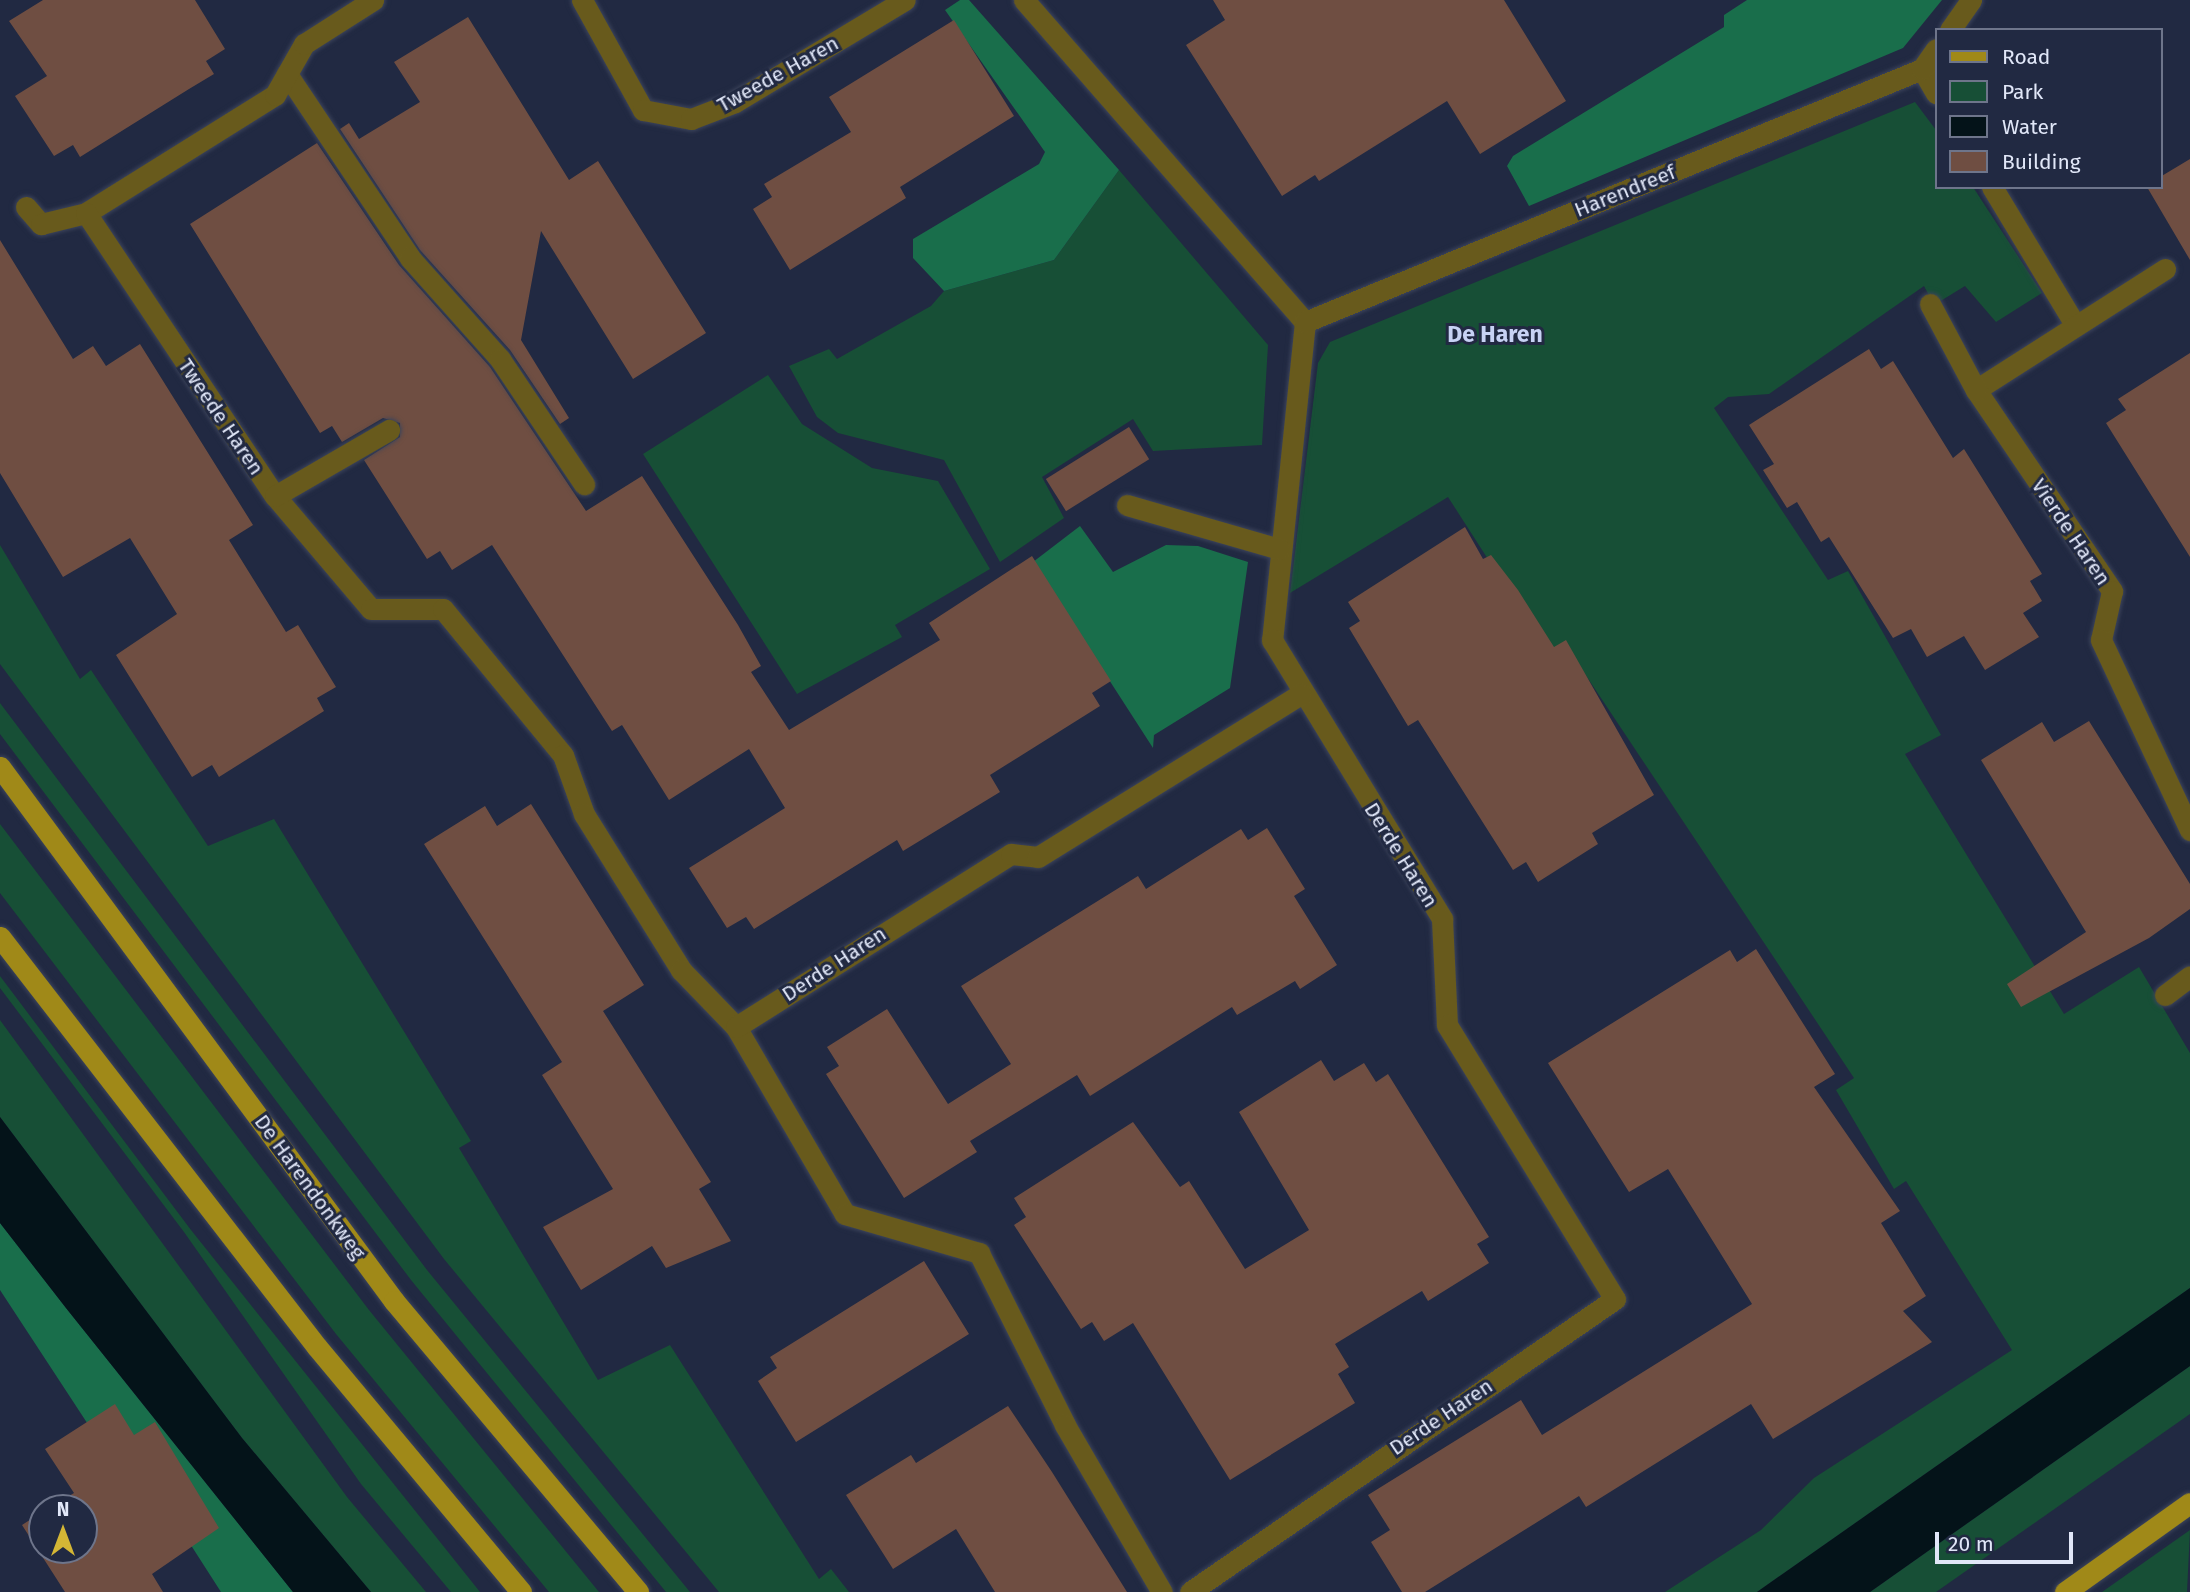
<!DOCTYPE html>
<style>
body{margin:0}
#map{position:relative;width:2190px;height:1592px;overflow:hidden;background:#212942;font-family:"Fira Sans",sans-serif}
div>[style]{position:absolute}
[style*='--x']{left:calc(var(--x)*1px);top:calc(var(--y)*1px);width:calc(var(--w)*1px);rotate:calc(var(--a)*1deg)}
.green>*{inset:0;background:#174f36}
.forest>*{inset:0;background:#196e4b}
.water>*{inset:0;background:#041319}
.building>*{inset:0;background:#6f4e42;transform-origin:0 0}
.roads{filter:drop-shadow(0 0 2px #3c445b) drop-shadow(0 0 2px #3c445b)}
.minor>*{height:21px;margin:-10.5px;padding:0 10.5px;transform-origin:10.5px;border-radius:10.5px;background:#685a1c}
.major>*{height:21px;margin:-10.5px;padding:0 10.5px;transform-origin:10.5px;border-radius:10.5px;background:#a08918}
span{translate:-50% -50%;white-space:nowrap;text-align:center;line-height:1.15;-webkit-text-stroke:6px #212942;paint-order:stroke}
.street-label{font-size:21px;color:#e1e7f8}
.neighbourhood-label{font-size:23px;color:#c7d2f4;font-weight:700}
.legend{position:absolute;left:1935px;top:28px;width:228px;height:161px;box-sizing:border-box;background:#212942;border:2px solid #6e758b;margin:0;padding:9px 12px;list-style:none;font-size:21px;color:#e1e7f8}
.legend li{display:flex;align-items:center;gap:14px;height:35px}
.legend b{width:35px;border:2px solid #6e758b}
.north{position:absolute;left:28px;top:1494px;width:70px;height:70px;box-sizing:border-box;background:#212942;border:2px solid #6e758b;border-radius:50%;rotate:0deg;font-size:19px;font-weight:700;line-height:28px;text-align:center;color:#e1e7f8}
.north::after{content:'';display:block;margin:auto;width:24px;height:32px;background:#d4b635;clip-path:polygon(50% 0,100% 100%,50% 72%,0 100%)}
.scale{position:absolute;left:1935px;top:1532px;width:138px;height:32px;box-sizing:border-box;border:4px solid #e1e7f8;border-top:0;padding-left:9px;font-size:21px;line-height:24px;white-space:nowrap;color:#e1e7f8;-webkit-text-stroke:5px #212942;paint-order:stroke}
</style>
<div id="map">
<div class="green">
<i style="clip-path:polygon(1915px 102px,1936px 130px,1936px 187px,1973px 187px,2042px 293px,1996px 322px,1965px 286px,1934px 305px,1924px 286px,1769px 394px,1728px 397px,1714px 408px,1828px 580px,1848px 571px,1941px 735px,1905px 754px,2064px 1014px,2139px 967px,2190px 1053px,2190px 1288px,1757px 1592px,1665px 1592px,1761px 1530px,1814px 1478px,2012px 1350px,1906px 1181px,1894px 1189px,1836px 1090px,1854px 1078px,1571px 653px,1549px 654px,1448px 497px,1290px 593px,1318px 363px,1330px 342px)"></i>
<i style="clip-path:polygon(1119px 170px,1268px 345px,1262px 445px,1153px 451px,1133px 419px,1042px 477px,1064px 518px,1000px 562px,944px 460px,838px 433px,817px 417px,789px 366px,829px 349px,837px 359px,931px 306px,944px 291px,1054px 260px)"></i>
<i style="clip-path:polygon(768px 375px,802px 424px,872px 468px,938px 481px,990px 569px,895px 625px,902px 637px,797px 694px,643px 454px)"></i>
<i style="clip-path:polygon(0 545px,80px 679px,91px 670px,208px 846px,274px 819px,471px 1141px,459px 1148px,598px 1380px,670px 1345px,819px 1579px,831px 1569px,849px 1592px,719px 1592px,444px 1259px,0 664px)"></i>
<i style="clip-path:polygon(0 703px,427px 1270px,690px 1592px,666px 1592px,411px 1280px,0 734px)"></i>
<i style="clip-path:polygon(0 824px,369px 1310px,599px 1592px,549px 1592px,336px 1334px,0 893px)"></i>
<i style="clip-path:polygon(0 976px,191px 1230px,480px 1592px,451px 1592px,361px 1484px,184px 1232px,0 988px)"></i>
<i style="clip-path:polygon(0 1020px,347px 1497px,426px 1592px,371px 1592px,242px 1438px,0 1117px)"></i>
<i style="clip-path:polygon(2190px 1366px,2190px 1414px,1936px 1592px,1870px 1592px)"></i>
<i style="clip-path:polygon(2190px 1530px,2187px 1592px,2102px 1592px)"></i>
</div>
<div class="forest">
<i style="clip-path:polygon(960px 0,969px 0,1119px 170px,1054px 260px,944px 291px,913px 258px,913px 239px,1039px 164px,1045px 152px,945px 10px)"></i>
<i style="clip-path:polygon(1747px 0,1942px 0,1903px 48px,1529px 206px,1507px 166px,1513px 156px,1724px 27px,1724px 15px)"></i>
<i style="clip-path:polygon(1080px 526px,1113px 572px,1166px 545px,1198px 546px,1248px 562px,1230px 688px,1154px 735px,1153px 748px,1033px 562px)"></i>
<i style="clip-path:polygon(0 1223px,66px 1308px,293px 1592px,221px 1592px,133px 1455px,114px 1464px,0 1290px)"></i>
</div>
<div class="water">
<i style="clip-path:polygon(0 1117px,242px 1438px,371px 1592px,293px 1592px,66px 1308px,0 1223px)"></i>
<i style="clip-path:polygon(2190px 1288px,2190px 1366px,1870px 1592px,1757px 1592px)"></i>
</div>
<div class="building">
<i style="clip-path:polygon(43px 0,195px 0,225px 49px,206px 61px,214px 74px,189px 89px,80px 157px,73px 145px,54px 156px,15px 96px,47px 76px,9px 21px)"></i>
<i style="clip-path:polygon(1213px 0,1504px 0,1566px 101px,1480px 154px,1447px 101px,1319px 181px,1315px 175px,1282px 196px,1186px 45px,1225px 20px)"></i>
<i style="clip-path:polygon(468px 17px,569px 180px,598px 161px,706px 333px,633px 379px,541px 231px,521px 340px,569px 418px,560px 424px,510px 350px,420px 250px,340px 129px,349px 123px,359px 139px,420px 102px,394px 62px)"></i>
<i style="clip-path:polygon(954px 20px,1014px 116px,900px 187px,906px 198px,790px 270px,753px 209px,772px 197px,764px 184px,851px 132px,829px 97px)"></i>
<i style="clip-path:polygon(317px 143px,399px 265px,490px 367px,586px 511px,642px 476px,738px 625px,761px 666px,751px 672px,789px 730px,940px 640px,929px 623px,1032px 556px,1111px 681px,1092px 693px,1100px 706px,990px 775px,1000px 792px,903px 851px,897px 840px,754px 929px,746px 917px,727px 928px,689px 868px,785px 808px,749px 749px,669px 800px,622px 725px,612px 731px,492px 545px,452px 570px,440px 551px,427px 559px,364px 460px,400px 437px,400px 423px,383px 418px,342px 442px,332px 426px,320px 433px,190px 224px)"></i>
<i style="clip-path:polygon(2190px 159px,2190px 260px,2147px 187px,2160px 187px,2160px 177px)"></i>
<i style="clip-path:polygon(0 240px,73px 359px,93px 346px,106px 366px,140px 344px,253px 525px,229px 540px,286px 632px,298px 625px,336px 687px,317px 698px,324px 711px,219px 777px,212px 765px,192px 777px,116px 655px,177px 614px,130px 538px,63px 577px,0 473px)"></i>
<i style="clip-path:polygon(1869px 349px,1881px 369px,1893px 361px,1953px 458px,1964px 449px,2042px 574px,2030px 581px,2042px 601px,2023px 613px,2039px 637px,1985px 670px,1964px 636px,1927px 657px,1911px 629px,1893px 638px,1829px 537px,1821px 542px,1797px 502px,1787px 508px,1763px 470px,1774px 464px,1749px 425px)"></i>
<i style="clip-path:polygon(2190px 353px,2190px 557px,2106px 423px,2126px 410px,2118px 399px)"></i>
<i style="left:1129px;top:427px;width:38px;height:98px;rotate:58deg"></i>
<i style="clip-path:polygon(1465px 527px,1483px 559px,1491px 555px,1518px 590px,1554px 647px,1566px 640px,1654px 795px,1592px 833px,1598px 844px,1538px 882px,1526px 862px,1513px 870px,1418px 720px,1408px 726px,1349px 628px,1360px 621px,1348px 602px)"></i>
<i style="clip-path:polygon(2089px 721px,2190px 884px,2190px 909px,2149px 938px,2021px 1007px,2007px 984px,2086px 932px,1981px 760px,2042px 722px,2054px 742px)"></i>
<i style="clip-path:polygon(531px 804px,644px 985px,603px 1011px,711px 1182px,699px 1189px,731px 1241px,666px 1268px,652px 1246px,581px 1290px,543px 1227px,613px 1189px,542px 1075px,562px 1062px,424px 844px,485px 806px,497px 826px)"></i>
<i style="clip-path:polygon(1267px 828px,1305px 889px,1294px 896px,1337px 965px,1300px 989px,1295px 981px,1237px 1015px,1232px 1007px,1090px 1096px,1077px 1075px,970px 1141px,977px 1152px,904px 1198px,826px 1074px,839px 1066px,827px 1047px,887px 1009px,948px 1104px,1011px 1064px,961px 986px,1138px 876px,1146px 889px,1241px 829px,1248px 840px)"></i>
<i style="clip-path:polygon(1756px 949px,1835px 1074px,1814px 1087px,1900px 1211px,1881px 1223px,1926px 1296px,1903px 1311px,1932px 1342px,1773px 1439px,1751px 1404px,1586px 1507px,1579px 1496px,1425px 1592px,1402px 1592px,1371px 1542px,1390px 1530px,1368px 1495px,1521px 1400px,1542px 1435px,1752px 1304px,1668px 1169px,1629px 1192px,1548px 1063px,1730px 950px,1737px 962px)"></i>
<i style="clip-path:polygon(1321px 1060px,1334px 1081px,1364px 1063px,1376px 1082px,1388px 1074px,1489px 1237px,1477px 1244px,1489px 1263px,1428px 1301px,1422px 1291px,1335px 1344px,1349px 1367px,1338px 1374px,1355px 1403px,1230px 1480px,1133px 1323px,1104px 1341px,1092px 1322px,1081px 1329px,1014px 1225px,1026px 1217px,1014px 1198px,1133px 1122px,1180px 1187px,1189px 1181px,1245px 1269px,1309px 1230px,1239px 1112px)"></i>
<i style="clip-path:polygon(924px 1261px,969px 1334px,796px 1442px,758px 1381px,777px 1368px,770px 1357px)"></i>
<i style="clip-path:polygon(115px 1404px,134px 1435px,155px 1422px,219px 1528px,152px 1574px,163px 1592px,65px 1592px,22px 1525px,42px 1512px,42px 1550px,84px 1550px,84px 1508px,49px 1508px,74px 1493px,45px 1449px)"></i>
<i style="clip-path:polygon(1008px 1406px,1052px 1472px,1127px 1592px,995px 1592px,956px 1529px,893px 1569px,846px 1495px,911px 1455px,916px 1463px)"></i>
</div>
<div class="roads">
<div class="minor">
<i style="--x:582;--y:0;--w:126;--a:61"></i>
<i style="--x:643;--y:110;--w:49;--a:10.6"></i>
<i style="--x:691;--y:119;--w:47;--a:-21.1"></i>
<i style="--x:735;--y:102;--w:198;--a:-31"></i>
<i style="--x:1024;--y:0;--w:427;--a:48.9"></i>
<i style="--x:1305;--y:322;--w:320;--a:95.9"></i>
<i style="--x:1272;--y:640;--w:327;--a:58.6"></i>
<i style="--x:1442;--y:919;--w:106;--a:87.3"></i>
<i style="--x:1447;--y:1025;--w:321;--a:58.5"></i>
<i style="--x:1615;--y:1299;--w:516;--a:145.42"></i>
<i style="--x:1950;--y:30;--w:37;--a:-55"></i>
<i style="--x:1922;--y:69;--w:28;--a:60"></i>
<i style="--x:287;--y:74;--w:221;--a:56.2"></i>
<i style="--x:410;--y:258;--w:135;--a:48.3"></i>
<i style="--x:500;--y:359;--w:151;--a:56.1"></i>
<i style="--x:1992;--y:187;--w:159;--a:58.9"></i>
<i style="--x:26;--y:207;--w:23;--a:49"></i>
<i style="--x:41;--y:224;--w:46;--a:-13.7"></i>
<i style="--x:86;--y:213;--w:223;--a:-32"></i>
<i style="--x:275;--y:95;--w:59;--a:-60.4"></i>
<i style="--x:304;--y:44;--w:82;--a:-32.5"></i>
<i style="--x:86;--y:213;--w:340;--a:56.3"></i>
<i style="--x:275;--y:496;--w:148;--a:49.7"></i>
<i style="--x:371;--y:609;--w:72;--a:0"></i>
<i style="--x:443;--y:609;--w:189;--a:50.6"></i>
<i style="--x:563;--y:755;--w:63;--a:70.4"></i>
<i style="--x:584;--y:814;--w:184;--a:58.1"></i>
<i style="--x:681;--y:970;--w:79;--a:46"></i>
<i style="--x:736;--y:1027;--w:216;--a:59.8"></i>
<i style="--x:845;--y:1214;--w:140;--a:16.2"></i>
<i style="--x:979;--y:1253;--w:192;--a:63.4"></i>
<i style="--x:1065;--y:1425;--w:193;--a:59.9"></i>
<i style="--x:2165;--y:269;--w:224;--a:147.4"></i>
<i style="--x:1976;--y:390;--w:243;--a:55.9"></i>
<i style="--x:2112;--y:591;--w:50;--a:102.7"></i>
<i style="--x:2101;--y:640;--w:210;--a:64.9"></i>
<i style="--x:1930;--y:304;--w:98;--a:61.9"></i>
<i style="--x:1305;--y:322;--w:667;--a:-22.3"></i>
<i style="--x:1922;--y:69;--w:24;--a:-55"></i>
<i style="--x:275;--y:496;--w:132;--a:-30.1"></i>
<i style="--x:1127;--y:505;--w:158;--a:16.1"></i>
<i style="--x:2165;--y:995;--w:31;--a:-37"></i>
<i style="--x:736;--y:1027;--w:325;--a:-32.2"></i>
<i style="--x:1011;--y:854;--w:27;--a:6"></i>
<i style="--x:1038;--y:857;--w:309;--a:-31.8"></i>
</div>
<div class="major">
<i style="--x:0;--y:767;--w:664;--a:53.58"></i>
<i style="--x:394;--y:1301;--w:380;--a:50"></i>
<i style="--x:0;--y:937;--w:518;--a:52.29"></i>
<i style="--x:317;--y:1347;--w:319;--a:50.2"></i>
<i style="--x:2065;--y:1592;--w:153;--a:-35.5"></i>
</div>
</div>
<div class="street-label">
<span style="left:778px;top:74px;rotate:-29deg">Tweede Haren</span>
<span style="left:1625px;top:191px;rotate:-22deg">Harendreef</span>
<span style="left:221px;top:417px;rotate:56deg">Tweede Haren</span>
<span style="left:2071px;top:532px;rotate:56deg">Vierde Haren</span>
<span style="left:1401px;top:855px;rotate:58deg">Derde Haren</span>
<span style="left:834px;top:964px;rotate:-33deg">Derde Haren</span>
<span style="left:310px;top:1187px;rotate:54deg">De Harendonkweg</span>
<span style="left:1441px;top:1417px;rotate:-34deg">Derde Haren</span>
</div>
<div class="neighbourhood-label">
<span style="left:1495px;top:334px">De Haren</span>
</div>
<ul class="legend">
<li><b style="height:9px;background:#a08918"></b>Road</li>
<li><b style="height:19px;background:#174f36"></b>Park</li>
<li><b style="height:19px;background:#041319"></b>Water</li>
<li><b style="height:19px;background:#6f4e42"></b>Building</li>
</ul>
<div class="north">N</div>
<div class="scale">20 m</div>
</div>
